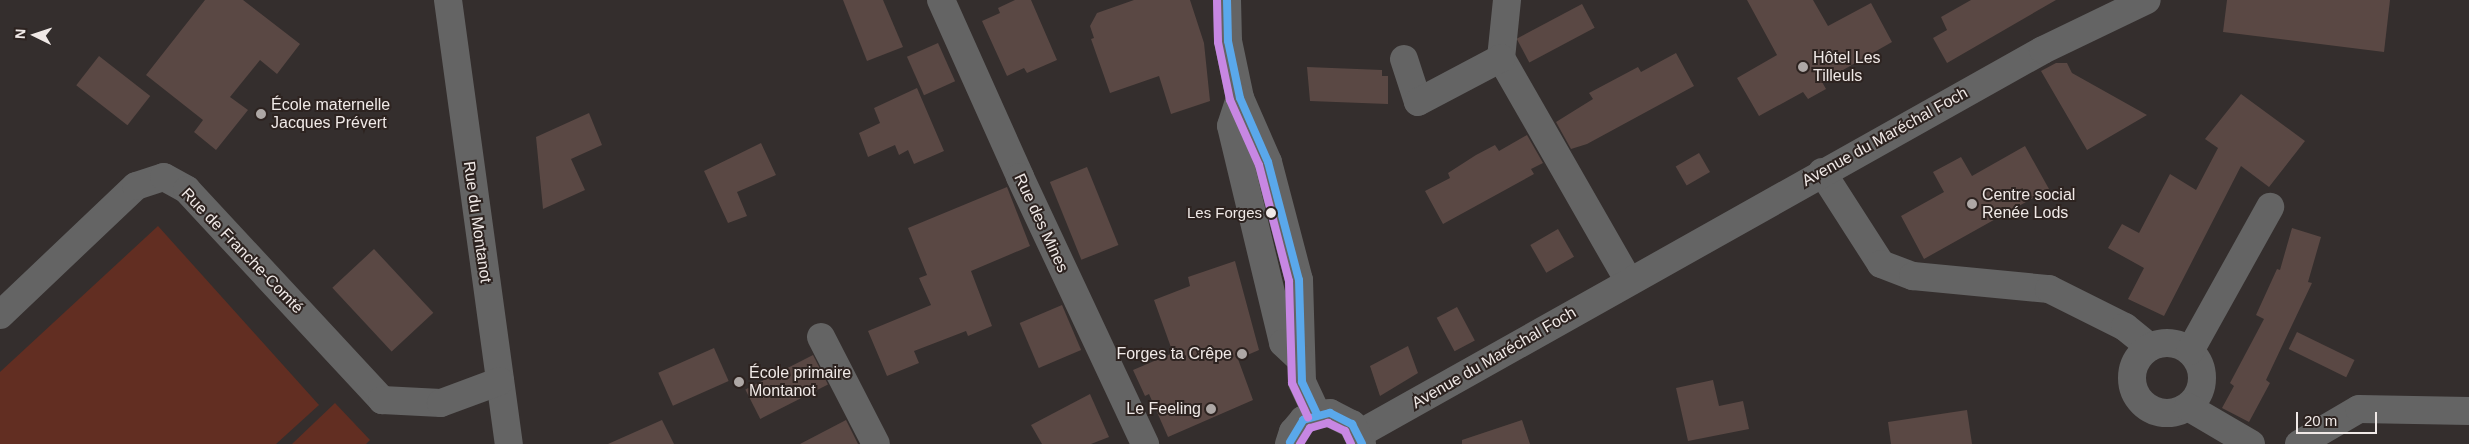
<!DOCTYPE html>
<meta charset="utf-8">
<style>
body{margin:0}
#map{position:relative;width:2469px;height:444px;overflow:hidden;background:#342e2d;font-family:Arial,sans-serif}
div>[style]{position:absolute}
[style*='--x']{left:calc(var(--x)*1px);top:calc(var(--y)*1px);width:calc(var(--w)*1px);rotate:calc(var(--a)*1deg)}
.green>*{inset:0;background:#622e22}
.building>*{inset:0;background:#5a4844;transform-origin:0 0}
.minor>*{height:28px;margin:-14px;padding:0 14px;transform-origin:14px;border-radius:14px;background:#646464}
.minor>.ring{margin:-14px;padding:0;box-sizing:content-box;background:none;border:28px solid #646464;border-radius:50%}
.bus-1>*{height:8px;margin:-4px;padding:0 4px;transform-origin:4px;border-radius:4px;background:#5aa8eb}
.bus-2>*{height:8px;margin:-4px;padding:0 4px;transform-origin:4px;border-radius:4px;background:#c787e3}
.dots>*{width:14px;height:14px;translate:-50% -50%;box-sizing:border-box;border:2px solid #2d2320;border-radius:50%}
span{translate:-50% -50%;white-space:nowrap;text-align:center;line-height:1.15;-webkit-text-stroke:4px #2d2320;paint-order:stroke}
.bus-label{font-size:15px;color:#f0e9e7}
.right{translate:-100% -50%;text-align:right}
.poi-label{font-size:16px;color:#f0e9e7}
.left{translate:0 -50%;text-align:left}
.street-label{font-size:16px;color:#f0e9e7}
.north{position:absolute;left:10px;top:10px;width:50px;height:50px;-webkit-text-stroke:4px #2d2320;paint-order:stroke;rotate:274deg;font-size:14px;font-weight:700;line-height:20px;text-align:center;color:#f0e9e7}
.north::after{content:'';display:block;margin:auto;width:18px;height:22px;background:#f0e9e7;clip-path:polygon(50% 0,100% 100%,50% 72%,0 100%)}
.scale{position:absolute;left:2296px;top:412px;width:81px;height:22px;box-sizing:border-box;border:2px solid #f0e9e7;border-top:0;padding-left:6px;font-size:15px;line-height:18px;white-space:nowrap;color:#f0e9e7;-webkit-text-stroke:4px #2d2320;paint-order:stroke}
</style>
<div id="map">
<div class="green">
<i style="clip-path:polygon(158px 226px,319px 405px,276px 444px,0 444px,0 372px)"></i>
<i style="clip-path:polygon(335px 403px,370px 440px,366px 444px,292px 444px)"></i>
</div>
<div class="building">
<i style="clip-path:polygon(205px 0,243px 0,300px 44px,277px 74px,260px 60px,230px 97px,248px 110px,216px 150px,194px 132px,203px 120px,146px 75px)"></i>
<i style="clip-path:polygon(843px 0,883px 0,903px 47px,867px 61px)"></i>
<i style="clip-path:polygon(1015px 0,1031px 0,1057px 60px,1027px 73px,1024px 68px,1007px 76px,982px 21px,1000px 13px,998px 8px)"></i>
<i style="clip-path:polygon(1134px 0,1190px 0,1204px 43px,1210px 101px,1171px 114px,1159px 76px,1110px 93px,1091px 39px,1094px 38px,1090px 26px,1097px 13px)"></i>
<i style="clip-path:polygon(1747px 0,1813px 0,1828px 26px,1871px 3px,1892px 42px,1822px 82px,1826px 89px,1808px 99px,1803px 92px,1759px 116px,1737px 78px,1777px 55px)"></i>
<i style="clip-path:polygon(1971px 0,2056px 0,1947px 63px,1933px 38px,1947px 30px,1941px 17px)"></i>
<i style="clip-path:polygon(2227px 0,2390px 0,2384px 52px,2223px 32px)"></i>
<i style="left:1582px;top:4px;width:27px;height:74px;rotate:62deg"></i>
<i style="left:938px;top:43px;width:42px;height:34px;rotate:66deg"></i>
<i style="clip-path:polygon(1676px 53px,1694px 86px,1587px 144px,1571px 149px,1556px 122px,1593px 99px,1589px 93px,1638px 67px,1641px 72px)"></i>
<i style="left:99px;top:56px;width:65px;height:37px;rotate:38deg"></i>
<i style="clip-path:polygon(2056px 63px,2067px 63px,2072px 73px,2147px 115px,2087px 150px,2041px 71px)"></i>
<i style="clip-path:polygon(1307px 67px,1382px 70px,1382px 76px,1388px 76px,1388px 104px,1310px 101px)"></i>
<i style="clip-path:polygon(917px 88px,944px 151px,914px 164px,908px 150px,899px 155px,895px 145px,868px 157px,859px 133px,880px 123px,874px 108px)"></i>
<i style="clip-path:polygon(2241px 94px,2305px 141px,2269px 187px,2241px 166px,2164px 316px,2128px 299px,2144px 268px,2108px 248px,2122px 224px,2139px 233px,2170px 174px,2196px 190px,2218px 148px,2205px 139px)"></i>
<i style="clip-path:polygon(589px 113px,602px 145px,571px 159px,585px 190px,543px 209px,536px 137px)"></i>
<i style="clip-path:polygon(1527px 135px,1543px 163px,1531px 169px,1534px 174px,1443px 224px,1425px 191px,1450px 178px,1448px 173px,1476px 155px,1495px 145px,1499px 151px)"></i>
<i style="clip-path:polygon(761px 143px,776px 175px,737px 192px,747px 216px,728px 223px,704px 171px)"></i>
<i style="clip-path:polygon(2025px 146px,2049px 189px,1924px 259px,1901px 216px,1944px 192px,1933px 172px,1961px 157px,1972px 176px)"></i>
<i style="left:1699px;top:153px;width:22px;height:27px;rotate:60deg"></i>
<i style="left:1087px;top:167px;width:84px;height:40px;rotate:68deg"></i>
<i style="clip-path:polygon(1007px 187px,1030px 246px,971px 271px,992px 326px,968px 336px,966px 331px,914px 351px,919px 363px,887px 376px,868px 331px,931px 305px,919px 278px,927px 275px,908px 228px)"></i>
<i style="clip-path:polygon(2292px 228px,2321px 237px,2308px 282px,2312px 283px,2266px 380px,2270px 383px,2249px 422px,2222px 408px,2234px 386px,2230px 383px,2264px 319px,2256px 315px,2277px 269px,2280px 270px)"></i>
<i style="left:1558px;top:229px;width:32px;height:32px;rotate:60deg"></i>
<i style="left:374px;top:249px;width:87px;height:57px;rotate:47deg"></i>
<i style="clip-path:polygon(1235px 261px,1259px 350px,1238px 359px,1253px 400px,1168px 437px,1149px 394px,1145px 396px,1133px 370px,1173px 353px,1154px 300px,1190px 286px,1188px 277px)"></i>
<i style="left:1062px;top:305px;width:49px;height:46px;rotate:67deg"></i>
<i style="left:1457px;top:307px;width:38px;height:23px;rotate:62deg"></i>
<i style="left:2297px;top:332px;width:64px;height:19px;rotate:26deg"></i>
<i style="clip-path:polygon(1408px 346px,1418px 373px,1380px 396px,1370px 366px)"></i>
<i style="left:714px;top:348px;width:36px;height:61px;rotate:66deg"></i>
<i style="left:813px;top:355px;width:33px;height:76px;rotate:63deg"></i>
<i style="clip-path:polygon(1713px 380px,1719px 406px,1743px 401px,1749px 429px,1688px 441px,1676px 388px)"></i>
<i style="clip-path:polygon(1090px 394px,1109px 437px,1091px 444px,1042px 444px,1031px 425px)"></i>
<i style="clip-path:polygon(1967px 410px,1972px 444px,1891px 444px,1888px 422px)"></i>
<i style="clip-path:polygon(662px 420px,674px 444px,608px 444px)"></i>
<i style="clip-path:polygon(846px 420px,858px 444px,800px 444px)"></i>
<i style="clip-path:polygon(1522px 420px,1530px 444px,1462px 444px,1462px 440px)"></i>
</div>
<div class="minor">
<i style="--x:448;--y:0;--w:448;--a:82.2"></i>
<i style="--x:941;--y:0;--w:194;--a:65.9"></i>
<i style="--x:1020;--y:177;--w:295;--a:64.9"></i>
<i style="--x:1227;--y:0;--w:41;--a:88.6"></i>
<i style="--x:1228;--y:41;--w:58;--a:78.1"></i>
<i style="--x:1240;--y:98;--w:70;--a:66.4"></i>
<i style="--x:1268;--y:162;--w:122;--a:75.3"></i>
<i style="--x:1299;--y:280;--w:102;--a:88.3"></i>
<i style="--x:1302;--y:382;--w:35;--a:65"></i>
<i style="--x:1507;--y:0;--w:58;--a:95.9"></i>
<i style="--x:1501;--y:58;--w:256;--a:60.2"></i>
<i style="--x:1404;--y:59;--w:45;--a:72"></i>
<i style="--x:1418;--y:102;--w:94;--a:-27.9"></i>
<i style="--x:1240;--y:98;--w:29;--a:108"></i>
<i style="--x:1231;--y:126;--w:223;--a:76.5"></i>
<i style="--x:1283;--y:343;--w:23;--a:43"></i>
<i style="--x:1822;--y:172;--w:109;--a:57.3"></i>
<i style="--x:1881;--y:264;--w:34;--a:21"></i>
<i style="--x:1913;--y:276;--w:137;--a:5.5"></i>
<i style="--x:2049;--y:289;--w:85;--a:26.6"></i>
<i style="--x:2125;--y:327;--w:32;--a:39"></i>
<i style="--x:0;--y:315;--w:187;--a:-43.5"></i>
<i style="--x:136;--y:186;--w:29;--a:-18"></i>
<i style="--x:164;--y:177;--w:26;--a:29"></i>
<i style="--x:187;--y:190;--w:287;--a:47.1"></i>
<i style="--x:382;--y:400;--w:59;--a:2.9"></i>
<i style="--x:441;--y:403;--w:63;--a:-20.4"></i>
<i style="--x:821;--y:337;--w:120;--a:62.8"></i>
<i class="ring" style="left:2132px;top:343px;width:42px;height:42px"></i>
<i style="--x:2190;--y:351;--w:165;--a:-60.9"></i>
<i style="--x:2188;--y:407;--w:73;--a:30.4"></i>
<i style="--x:1359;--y:434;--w:784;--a:-29.31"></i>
<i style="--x:2043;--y:50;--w:115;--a:-25.7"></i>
<i style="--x:1289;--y:444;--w:13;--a:-72"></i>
<i style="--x:1293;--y:432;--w:16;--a:-50"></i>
<i style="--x:1303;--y:420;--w:15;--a:-23"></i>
<i style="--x:1317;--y:414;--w:13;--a:-4"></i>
<i style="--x:1330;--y:413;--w:25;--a:27"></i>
<i style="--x:1352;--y:424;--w:22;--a:63"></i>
<i style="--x:2299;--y:444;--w:69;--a:-30.3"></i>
<i style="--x:2359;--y:409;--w:110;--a:1"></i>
</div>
<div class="bus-1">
<i style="--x:1227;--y:0;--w:41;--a:88.6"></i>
<i style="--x:1228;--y:41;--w:58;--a:78.1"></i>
<i style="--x:1240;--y:98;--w:70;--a:66.4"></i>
<i style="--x:1268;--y:162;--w:122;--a:75.3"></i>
<i style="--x:1299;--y:280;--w:102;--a:88.3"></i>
<i style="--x:1302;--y:382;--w:35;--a:65"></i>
<i style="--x:1290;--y:442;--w:26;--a:-59"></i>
<i style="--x:1303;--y:420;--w:28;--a:-15"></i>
<i style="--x:1330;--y:413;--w:25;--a:27"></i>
<i style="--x:1352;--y:424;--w:22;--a:63"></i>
</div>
<div class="bus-2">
<i style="--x:1217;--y:0;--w:42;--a:88.6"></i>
<i style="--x:1218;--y:42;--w:59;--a:78.3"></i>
<i style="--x:1230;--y:100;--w:71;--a:66"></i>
<i style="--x:1259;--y:165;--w:120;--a:75.5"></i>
<i style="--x:1289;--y:281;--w:102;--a:88.3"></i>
<i style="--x:1292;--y:383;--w:38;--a:65"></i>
<i style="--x:1300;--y:444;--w:19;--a:-58"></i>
<i style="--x:1310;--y:428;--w:19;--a:-16"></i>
<i style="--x:1328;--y:423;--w:19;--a:25"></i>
<i style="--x:1345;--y:431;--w:14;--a:65"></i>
</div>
<div class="dots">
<i style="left:1803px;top:67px;background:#aea8a6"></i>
<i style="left:261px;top:114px;background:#aea8a6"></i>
<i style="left:1972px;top:204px;background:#aea8a6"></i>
<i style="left:1271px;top:213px;background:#f0e9e7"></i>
<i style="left:1242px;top:354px;background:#aea8a6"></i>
<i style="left:739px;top:382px;background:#aea8a6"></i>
<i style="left:1211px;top:409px;background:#aea8a6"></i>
</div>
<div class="bus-label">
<span class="right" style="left:1262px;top:213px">Les Forges</span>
</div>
<div class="poi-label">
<span class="left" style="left:1813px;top:67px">Hôtel Les<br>Tilleuls</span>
<span class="left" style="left:271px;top:114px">École maternelle<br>Jacques Prévert</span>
<span class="left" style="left:1982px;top:204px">Centre social<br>Renée Lods</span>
<span class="right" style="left:1232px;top:354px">Forges ta Crêpe</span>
<span class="left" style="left:749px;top:382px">École primaire<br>Montanot</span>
<span class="right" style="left:1201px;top:409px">Le Feeling</span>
</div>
<div class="street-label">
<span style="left:1885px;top:137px;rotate:-29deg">Avenue du Maréchal Foch</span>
<span style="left:477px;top:222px;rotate:82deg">Rue du Montanot</span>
<span style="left:1041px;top:223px;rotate:65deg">Rue des Mines</span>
<span style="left:242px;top:251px;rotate:46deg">Rue de Franche-Comté</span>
<span style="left:1494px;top:358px;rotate:-30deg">Avenue du Maréchal Foch</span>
</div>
<div class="north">N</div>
<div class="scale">20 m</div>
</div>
